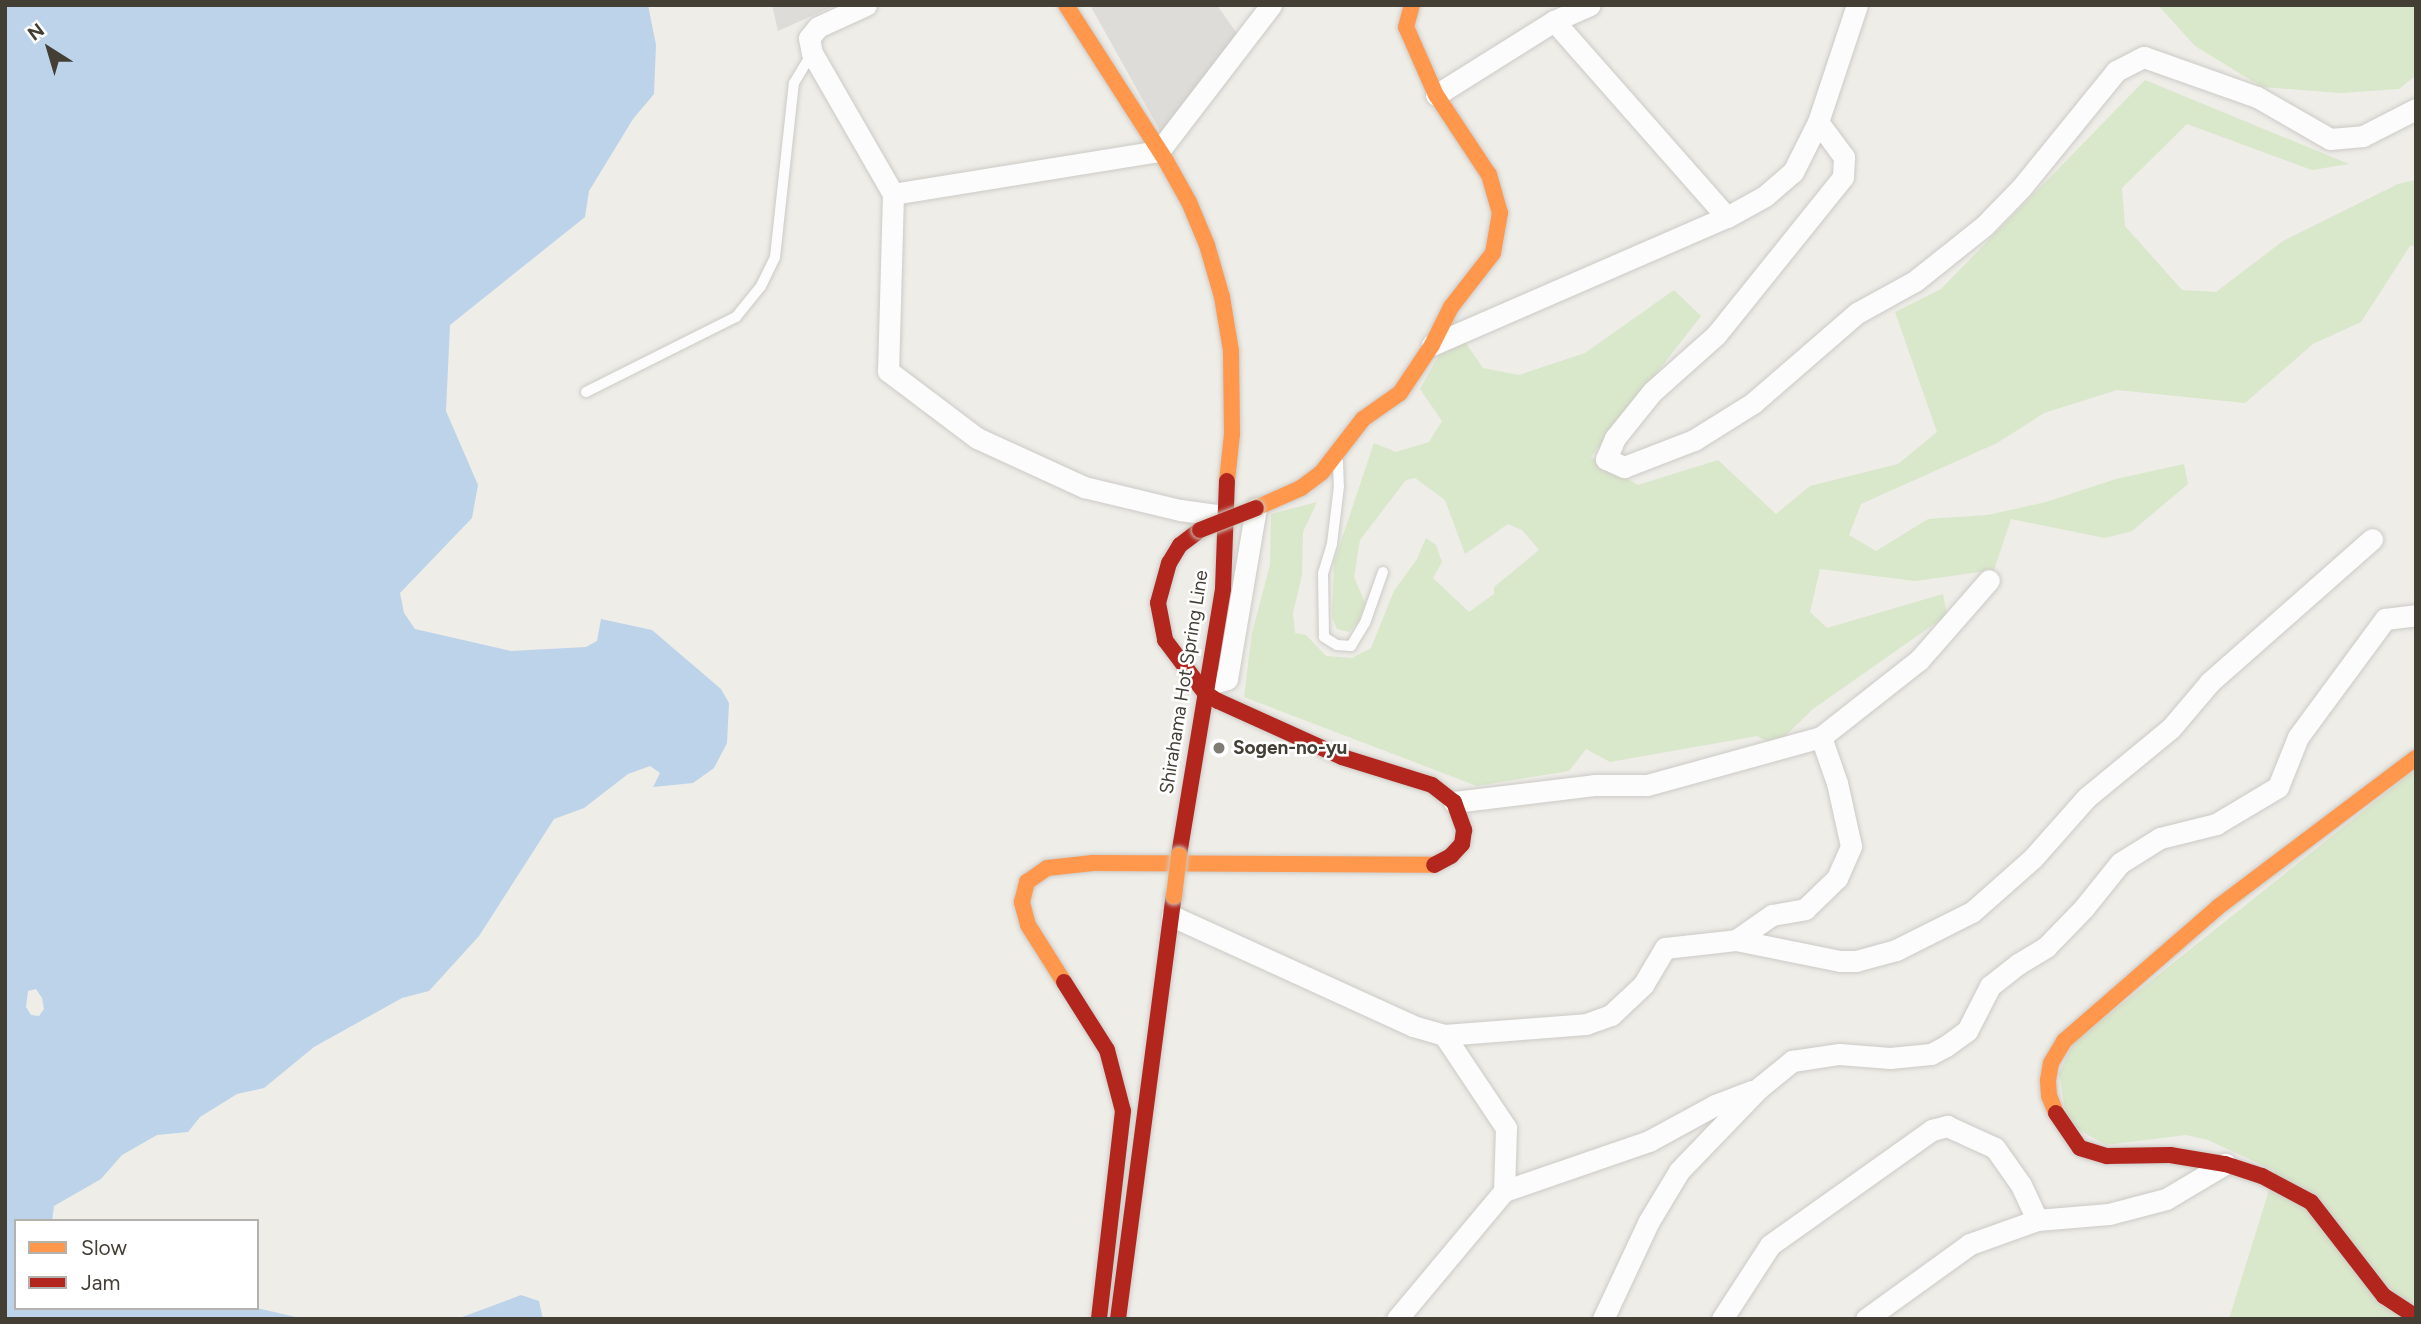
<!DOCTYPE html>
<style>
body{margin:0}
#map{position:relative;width:2421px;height:1324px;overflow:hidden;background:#eeede8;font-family:Figtree,sans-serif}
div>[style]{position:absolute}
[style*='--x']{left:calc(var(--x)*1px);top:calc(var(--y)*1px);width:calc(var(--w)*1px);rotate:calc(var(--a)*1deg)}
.green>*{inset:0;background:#d9e7ca}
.parking>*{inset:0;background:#dddcd8}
.water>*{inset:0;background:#bcd3e9}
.roads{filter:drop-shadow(0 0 2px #cccac6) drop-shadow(0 0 2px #cccac6)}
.lane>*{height:10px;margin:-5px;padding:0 5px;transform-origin:5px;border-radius:5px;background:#fcfcfc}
.street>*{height:21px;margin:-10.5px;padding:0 10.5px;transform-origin:10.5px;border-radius:10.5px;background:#fcfcfc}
.slow>*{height:16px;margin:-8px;padding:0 8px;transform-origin:8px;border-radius:8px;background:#ff974d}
.jam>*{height:16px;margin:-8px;padding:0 8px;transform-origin:8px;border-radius:8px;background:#b3261e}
.bridges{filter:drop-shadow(0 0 2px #cccabf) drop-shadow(0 0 2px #cccabf)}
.slow-bridge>*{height:16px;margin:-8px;padding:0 8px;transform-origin:8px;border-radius:8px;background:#ff974d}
.jam-bridge>*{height:16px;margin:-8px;padding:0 8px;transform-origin:8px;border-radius:8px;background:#b3261e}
.dots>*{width:19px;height:19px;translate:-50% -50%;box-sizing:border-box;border:4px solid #fff;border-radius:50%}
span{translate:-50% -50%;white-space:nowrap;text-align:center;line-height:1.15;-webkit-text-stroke:5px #fff;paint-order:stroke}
.street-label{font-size:19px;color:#433f35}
.poi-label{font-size:19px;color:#433f35;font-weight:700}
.left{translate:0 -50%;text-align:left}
.frame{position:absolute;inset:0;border:7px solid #433f35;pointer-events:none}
.legend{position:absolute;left:14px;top:1219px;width:245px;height:91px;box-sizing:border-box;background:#fff;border:2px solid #b4b2ae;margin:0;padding:9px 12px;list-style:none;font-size:21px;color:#433f35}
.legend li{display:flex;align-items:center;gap:14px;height:35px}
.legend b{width:35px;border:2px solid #b4b2ae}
.north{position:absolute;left:14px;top:14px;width:70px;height:70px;-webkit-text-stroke:5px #fff;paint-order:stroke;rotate:323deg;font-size:19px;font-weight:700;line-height:28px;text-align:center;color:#433f35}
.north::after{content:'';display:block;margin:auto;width:24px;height:32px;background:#433f35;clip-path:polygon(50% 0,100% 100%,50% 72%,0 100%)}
</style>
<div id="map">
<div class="green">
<i style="clip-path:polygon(2158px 5px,2416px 5px,2416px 75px,2399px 89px,2340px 93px,2262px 87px,2195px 46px)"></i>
<i style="clip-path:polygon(2145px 80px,2349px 164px,2312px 170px,2187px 124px,2122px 188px,2125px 226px,2182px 290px,2216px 292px,2283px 241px,2398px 184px,2416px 180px,2416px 245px,2410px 246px,2361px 322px,2313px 344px,2245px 403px,2117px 390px,2044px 413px,1997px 443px,1861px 504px,1849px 535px,1876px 551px,1928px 519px,1988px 515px,2046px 502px,2116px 479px,2184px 464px,2188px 484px,2132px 531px,2105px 538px,2011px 519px,1994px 570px,1915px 581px,1820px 569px,1810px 612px,1827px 628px,1943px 594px,1947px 615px,1813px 709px,1775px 746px,1757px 736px,1610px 762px,1586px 749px,1569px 771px,1477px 786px,1244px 697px,1252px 633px,1270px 565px,1271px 514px,1317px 502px,1303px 532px,1302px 575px,1293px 613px,1295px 633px,1306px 635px,1326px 656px,1352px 658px,1371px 648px,1394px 591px,1417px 559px,1426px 538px,1436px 545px,1442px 562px,1433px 578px,1469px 612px,1494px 594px,1494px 587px,1539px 550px,1522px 530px,1508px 524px,1465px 554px,1445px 500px,1415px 478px,1406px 480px,1360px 540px,1354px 577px,1365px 603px,1359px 621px,1349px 632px,1337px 629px,1332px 617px,1334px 562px,1374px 443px,1396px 452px,1429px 442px,1442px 421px,1420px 389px,1439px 355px,1465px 342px,1483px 368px,1519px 375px,1585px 353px,1674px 290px,1701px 316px,1591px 457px,1638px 485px,1718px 460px,1776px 514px,1810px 486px,1898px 464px,1937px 432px,1895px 312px,1941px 289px)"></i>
<i style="clip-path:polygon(2416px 769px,2416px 1319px,2229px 1319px,2275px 1171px,2208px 1140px,2186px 1135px,2106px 1145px,2067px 1123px,2059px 1073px,2073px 1043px)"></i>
</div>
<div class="parking">
<i style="clip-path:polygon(772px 5px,836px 5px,778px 31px)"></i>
<i style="clip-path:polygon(1090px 5px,1217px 5px,1243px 42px,1163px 136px)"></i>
</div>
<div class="water">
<i style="clip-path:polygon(evenodd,5px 5px,648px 5px,656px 45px,654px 94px,633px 119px,589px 191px,585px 217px,450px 325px,446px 411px,478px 485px,472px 518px,400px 593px,404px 613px,415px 629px,511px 651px,586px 647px,597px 641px,601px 619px,652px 630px,721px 689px,729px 703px,727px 743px,714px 768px,693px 783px,653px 787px,660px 773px,650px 766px,628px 774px,584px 808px,554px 819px,479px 936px,429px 991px,402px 998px,314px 1047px,264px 1088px,237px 1094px,200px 1117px,188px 1132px,157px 1135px,122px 1155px,101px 1179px,54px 1206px,52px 1221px,16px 1221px,16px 1308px,257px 1308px,304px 1319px,5px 1319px,5px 5px,36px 989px,42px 998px,44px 1009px,39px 1016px,31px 1015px,26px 1007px,28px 991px,36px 989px)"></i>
<i style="clip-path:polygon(521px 1295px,539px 1301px,543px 1319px,457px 1319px)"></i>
</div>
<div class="roads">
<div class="lane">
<i style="--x:586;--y:392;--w:168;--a:-26.6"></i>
<i style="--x:736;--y:317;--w:40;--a:-51"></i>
<i style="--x:761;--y:286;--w:32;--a:-64"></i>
<i style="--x:775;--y:257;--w:175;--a:-83.8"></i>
<i style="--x:794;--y:83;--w:35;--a:-59"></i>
<i style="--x:1338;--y:462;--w:24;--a:88"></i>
<i style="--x:1339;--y:486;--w:58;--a:96.9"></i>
<i style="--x:1332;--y:544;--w:30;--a:107"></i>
<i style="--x:1323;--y:573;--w:64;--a:89.1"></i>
<i style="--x:1324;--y:637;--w:15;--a:32"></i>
<i style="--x:1337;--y:645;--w:14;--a:4"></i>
<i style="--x:1351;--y:646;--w:27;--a:-59"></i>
<i style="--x:1365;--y:623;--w:54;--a:-70.6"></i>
</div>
<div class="street">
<i style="--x:866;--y:5;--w:53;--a:155.4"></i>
<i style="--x:818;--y:27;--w:14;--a:129"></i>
<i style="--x:809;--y:38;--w:15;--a:79"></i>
<i style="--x:812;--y:53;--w:163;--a:60.1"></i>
<i style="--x:893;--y:194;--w:177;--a:91.6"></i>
<i style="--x:888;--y:371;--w:111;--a:37"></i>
<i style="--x:977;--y:438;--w:118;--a:24.6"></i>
<i style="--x:1084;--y:487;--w:99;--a:13.5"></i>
<i style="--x:1180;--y:510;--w:44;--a:7.8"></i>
<i style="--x:1554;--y:21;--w:261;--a:48.6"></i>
<i style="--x:1436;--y:95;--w:139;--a:-32.1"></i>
<i style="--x:1554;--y:21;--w:39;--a:-24"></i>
<i style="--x:1818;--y:122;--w:44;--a:53.4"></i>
<i style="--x:1844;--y:157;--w:20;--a:93"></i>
<i style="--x:1843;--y:177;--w:203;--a:128.8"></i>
<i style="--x:1716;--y:335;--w:86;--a:138.3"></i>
<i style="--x:1652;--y:392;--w:59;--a:128.8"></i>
<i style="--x:1615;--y:438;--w:23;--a:113"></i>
<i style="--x:1606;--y:459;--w:20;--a:24"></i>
<i style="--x:1624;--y:467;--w:75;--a:-21.1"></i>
<i style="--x:1694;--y:440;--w:70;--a:-32.1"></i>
<i style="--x:1753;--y:403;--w:138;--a:-40.9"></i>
<i style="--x:1857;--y:313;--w:66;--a:-28.9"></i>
<i style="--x:1915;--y:281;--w:88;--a:-38.6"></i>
<i style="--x:1984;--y:226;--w:53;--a:-45.8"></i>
<i style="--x:2021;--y:188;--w:151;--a:-50.9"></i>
<i style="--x:2116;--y:71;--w:31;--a:-27"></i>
<i style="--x:2144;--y:57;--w:120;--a:19.5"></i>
<i style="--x:2257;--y:97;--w:84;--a:29.9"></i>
<i style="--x:2330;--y:139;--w:33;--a:-5"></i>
<i style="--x:2363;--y:136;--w:59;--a:-27"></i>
<i style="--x:893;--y:194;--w:269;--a:-9.2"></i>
<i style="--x:1159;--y:151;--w:184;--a:-52.5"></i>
<i style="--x:1432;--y:345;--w:322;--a:-23.5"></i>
<i style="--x:1727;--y:217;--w:43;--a:-28.9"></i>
<i style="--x:1765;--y:196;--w:37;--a:-41"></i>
<i style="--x:1793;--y:172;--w:56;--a:-63.4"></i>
<i style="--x:1818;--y:122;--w:123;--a:-71.6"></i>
<i style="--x:1207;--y:685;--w:21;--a:-17"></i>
<i style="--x:1227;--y:679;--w:173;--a:-80.4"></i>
<i style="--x:1454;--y:802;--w:141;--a:-6.9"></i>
<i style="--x:1594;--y:785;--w:53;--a:0"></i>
<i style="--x:1647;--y:785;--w:180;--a:-15.4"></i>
<i style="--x:1821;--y:737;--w:125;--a:-38.2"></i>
<i style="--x:1919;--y:660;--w:106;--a:-48.8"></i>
<i style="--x:1172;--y:916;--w:265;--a:24.5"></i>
<i style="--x:1413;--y:1026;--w:32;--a:16"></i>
<i style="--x:1444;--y:1035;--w:142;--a:-4.4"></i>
<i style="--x:1586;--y:1024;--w:27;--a:-20"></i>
<i style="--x:1611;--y:1015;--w:44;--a:-43.2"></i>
<i style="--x:1643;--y:985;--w:43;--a:-59.3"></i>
<i style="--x:1665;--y:948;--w:71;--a:-6.4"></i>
<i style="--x:1736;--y:940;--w:106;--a:11.4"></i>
<i style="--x:1840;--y:961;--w:16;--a:0"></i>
<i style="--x:1856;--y:961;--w:41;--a:-15.4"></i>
<i style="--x:1896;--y:950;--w:85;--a:-26.6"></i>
<i style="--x:1972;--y:912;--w:81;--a:-41.5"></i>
<i style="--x:2033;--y:858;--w:80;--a:-48.5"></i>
<i style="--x:2086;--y:798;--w:110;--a:-39.5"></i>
<i style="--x:2171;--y:728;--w:60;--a:-49.7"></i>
<i style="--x:2210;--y:682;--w:216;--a:-41.4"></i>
<i style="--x:1736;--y:940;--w:44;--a:-34.8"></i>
<i style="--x:1772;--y:915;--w:34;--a:-10"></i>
<i style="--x:1805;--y:909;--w:45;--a:-44.1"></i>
<i style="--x:1837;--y:878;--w:35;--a:-66"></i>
<i style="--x:1851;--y:846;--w:65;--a:-102.5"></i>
<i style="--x:1837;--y:783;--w:49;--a:-109.2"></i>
<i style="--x:1444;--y:1035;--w:112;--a:56.3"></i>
<i style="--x:1506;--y:1128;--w:63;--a:91.8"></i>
<i style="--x:1397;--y:1319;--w:167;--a:-50.1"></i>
<i style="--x:1504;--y:1191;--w:153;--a:-19"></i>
<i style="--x:1649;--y:1141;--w:75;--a:-28.6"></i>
<i style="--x:1715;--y:1105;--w:39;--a:-21"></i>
<i style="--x:1603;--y:1319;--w:108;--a:-64.9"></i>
<i style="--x:1649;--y:1221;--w:58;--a:-59"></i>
<i style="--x:1679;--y:1171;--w:115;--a:-46.1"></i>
<i style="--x:1759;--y:1088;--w:43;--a:-39.3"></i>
<i style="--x:1792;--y:1061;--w:48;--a:-8.5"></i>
<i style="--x:1839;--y:1054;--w:51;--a:4.5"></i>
<i style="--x:1890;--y:1058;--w:41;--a:-5.6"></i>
<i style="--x:1931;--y:1054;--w:17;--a:-28"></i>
<i style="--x:1946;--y:1046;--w:26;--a:-36"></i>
<i style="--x:1967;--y:1031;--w:51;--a:-62.9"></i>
<i style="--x:1990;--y:986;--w:36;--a:-38"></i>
<i style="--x:2018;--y:964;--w:33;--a:-31"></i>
<i style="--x:2046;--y:947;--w:53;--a:-45.8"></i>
<i style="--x:2083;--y:909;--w:59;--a:-51.2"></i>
<i style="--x:2120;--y:863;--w:47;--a:-32"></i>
<i style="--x:2160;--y:838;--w:58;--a:-14"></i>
<i style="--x:2216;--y:824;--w:72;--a:-30.8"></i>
<i style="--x:2278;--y:787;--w:54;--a:-68.2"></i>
<i style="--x:2298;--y:737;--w:147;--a:-53.6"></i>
<i style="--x:2385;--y:619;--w:31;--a:-7"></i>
<i style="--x:1722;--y:1319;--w:88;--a:-57"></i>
<i style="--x:1770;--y:1245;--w:199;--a:-35.4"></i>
<i style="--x:1932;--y:1130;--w:16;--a:-15"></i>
<i style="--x:1947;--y:1126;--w:53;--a:24.6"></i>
<i style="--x:1995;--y:1148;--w:45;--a:54.9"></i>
<i style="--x:2021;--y:1185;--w:38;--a:65"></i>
<i style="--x:1866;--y:1319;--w:128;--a:-35.8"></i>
<i style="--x:1970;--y:1244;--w:71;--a:-19.7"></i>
<i style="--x:2037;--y:1220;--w:72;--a:-4.8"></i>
<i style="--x:2109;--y:1214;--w:59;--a:-14.7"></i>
<i style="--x:2166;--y:1199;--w:69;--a:-30.7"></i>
</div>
<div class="slow">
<i style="--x:1066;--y:5;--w:185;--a:57.3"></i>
<i style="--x:1166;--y:161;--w:47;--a:60.7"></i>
<i style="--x:1189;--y:202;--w:47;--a:67.3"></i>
<i style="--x:1207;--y:245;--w:54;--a:73.9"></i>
<i style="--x:1222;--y:297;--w:55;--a:80.5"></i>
<i style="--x:1231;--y:351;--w:83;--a:89.3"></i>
<i style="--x:1232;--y:434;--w:47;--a:96.1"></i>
<i style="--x:1256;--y:508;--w:49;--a:-24"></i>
<i style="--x:1301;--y:488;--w:26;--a:-37"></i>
<i style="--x:1322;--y:472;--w:67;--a:-52.3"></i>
<i style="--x:1363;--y:419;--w:45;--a:-35.1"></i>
<i style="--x:1400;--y:393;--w:58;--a:-56.3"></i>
<i style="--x:1432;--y:345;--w:42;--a:-63.4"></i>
<i style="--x:1451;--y:307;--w:68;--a:-52.1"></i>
<i style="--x:1493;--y:253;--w:41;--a:-80.1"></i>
<i style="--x:1500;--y:213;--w:40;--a:-106"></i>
<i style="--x:1489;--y:175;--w:96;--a:-123.5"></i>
<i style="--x:1436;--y:95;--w:74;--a:-113.8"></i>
<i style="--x:1406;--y:27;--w:23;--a:-75"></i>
<i style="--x:1064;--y:982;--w:67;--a:-122.3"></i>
<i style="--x:1028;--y:925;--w:24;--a:-105"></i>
<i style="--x:1022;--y:902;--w:21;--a:-76"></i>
<i style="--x:1027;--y:882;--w:24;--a:-35"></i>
<i style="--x:1047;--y:868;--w:46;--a:-6.2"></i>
<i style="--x:1093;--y:863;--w:341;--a:0.3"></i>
<i style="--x:2056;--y:1113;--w:18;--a:-112"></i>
<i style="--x:2049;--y:1096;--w:16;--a:-94"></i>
<i style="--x:2048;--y:1080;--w:17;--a:-80"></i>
<i style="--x:2051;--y:1063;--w:26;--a:-59"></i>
<i style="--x:2064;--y:1041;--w:204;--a:-41"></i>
<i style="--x:2218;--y:907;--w:248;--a:-37"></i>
</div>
<div class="jam">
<i style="--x:1200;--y:530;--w:25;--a:143"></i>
<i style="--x:1180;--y:545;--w:21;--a:121"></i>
<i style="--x:1169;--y:563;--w:41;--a:105.4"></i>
<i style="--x:1158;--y:603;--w:38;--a:79"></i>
<i style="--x:1165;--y:640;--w:66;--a:53"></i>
<i style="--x:1205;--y:693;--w:15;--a:32"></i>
<i style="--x:1218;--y:701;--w:136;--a:24.3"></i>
<i style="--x:1342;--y:757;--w:94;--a:17.3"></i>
<i style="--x:1432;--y:785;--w:28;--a:38"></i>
<i style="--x:1454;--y:802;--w:30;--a:70"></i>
<i style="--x:1464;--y:830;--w:14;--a:98"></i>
<i style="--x:1462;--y:844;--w:16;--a:133"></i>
<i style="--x:1451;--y:856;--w:19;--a:152"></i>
<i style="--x:1179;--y:855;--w:270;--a:-80.6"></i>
<i style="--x:1223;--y:589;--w:108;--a:-87.9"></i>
<i style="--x:1064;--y:982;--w:80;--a:57.7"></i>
<i style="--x:1107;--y:1050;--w:63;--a:75.3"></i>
<i style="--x:1123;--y:1111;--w:209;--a:96.6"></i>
<i style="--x:2056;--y:1113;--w:42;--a:55.6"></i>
<i style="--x:2080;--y:1148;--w:28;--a:17"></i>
<i style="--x:2107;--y:1156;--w:63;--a:-0.9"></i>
<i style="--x:2170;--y:1155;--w:56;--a:9.3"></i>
<i style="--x:2225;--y:1164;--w:39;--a:18"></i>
<i style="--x:2262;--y:1176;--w:55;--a:28"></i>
<i style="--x:2311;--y:1202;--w:119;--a:52.2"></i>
<i style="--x:2384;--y:1296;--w:38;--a:33"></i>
<i style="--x:1118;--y:1319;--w:427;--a:-82.5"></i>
</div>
</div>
<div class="bridges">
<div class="slow-bridge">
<i style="--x:1174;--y:896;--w:41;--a:-83"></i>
</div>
<div class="jam-bridge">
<i style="--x:1200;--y:530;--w:60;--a:-21.4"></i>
</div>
</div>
<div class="dots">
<i style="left:1219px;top:748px;background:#7f7c74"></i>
</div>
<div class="street-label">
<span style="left:1184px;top:682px;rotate:-81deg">Shirahama Hot Spring Line</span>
</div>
<div class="poi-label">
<span class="left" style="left:1233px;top:748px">Sogen-no-yu</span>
</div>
<div class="frame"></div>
<ul class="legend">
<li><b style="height:9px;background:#ff974d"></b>Slow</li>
<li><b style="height:9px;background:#b3261e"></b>Jam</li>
</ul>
<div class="north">N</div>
</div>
